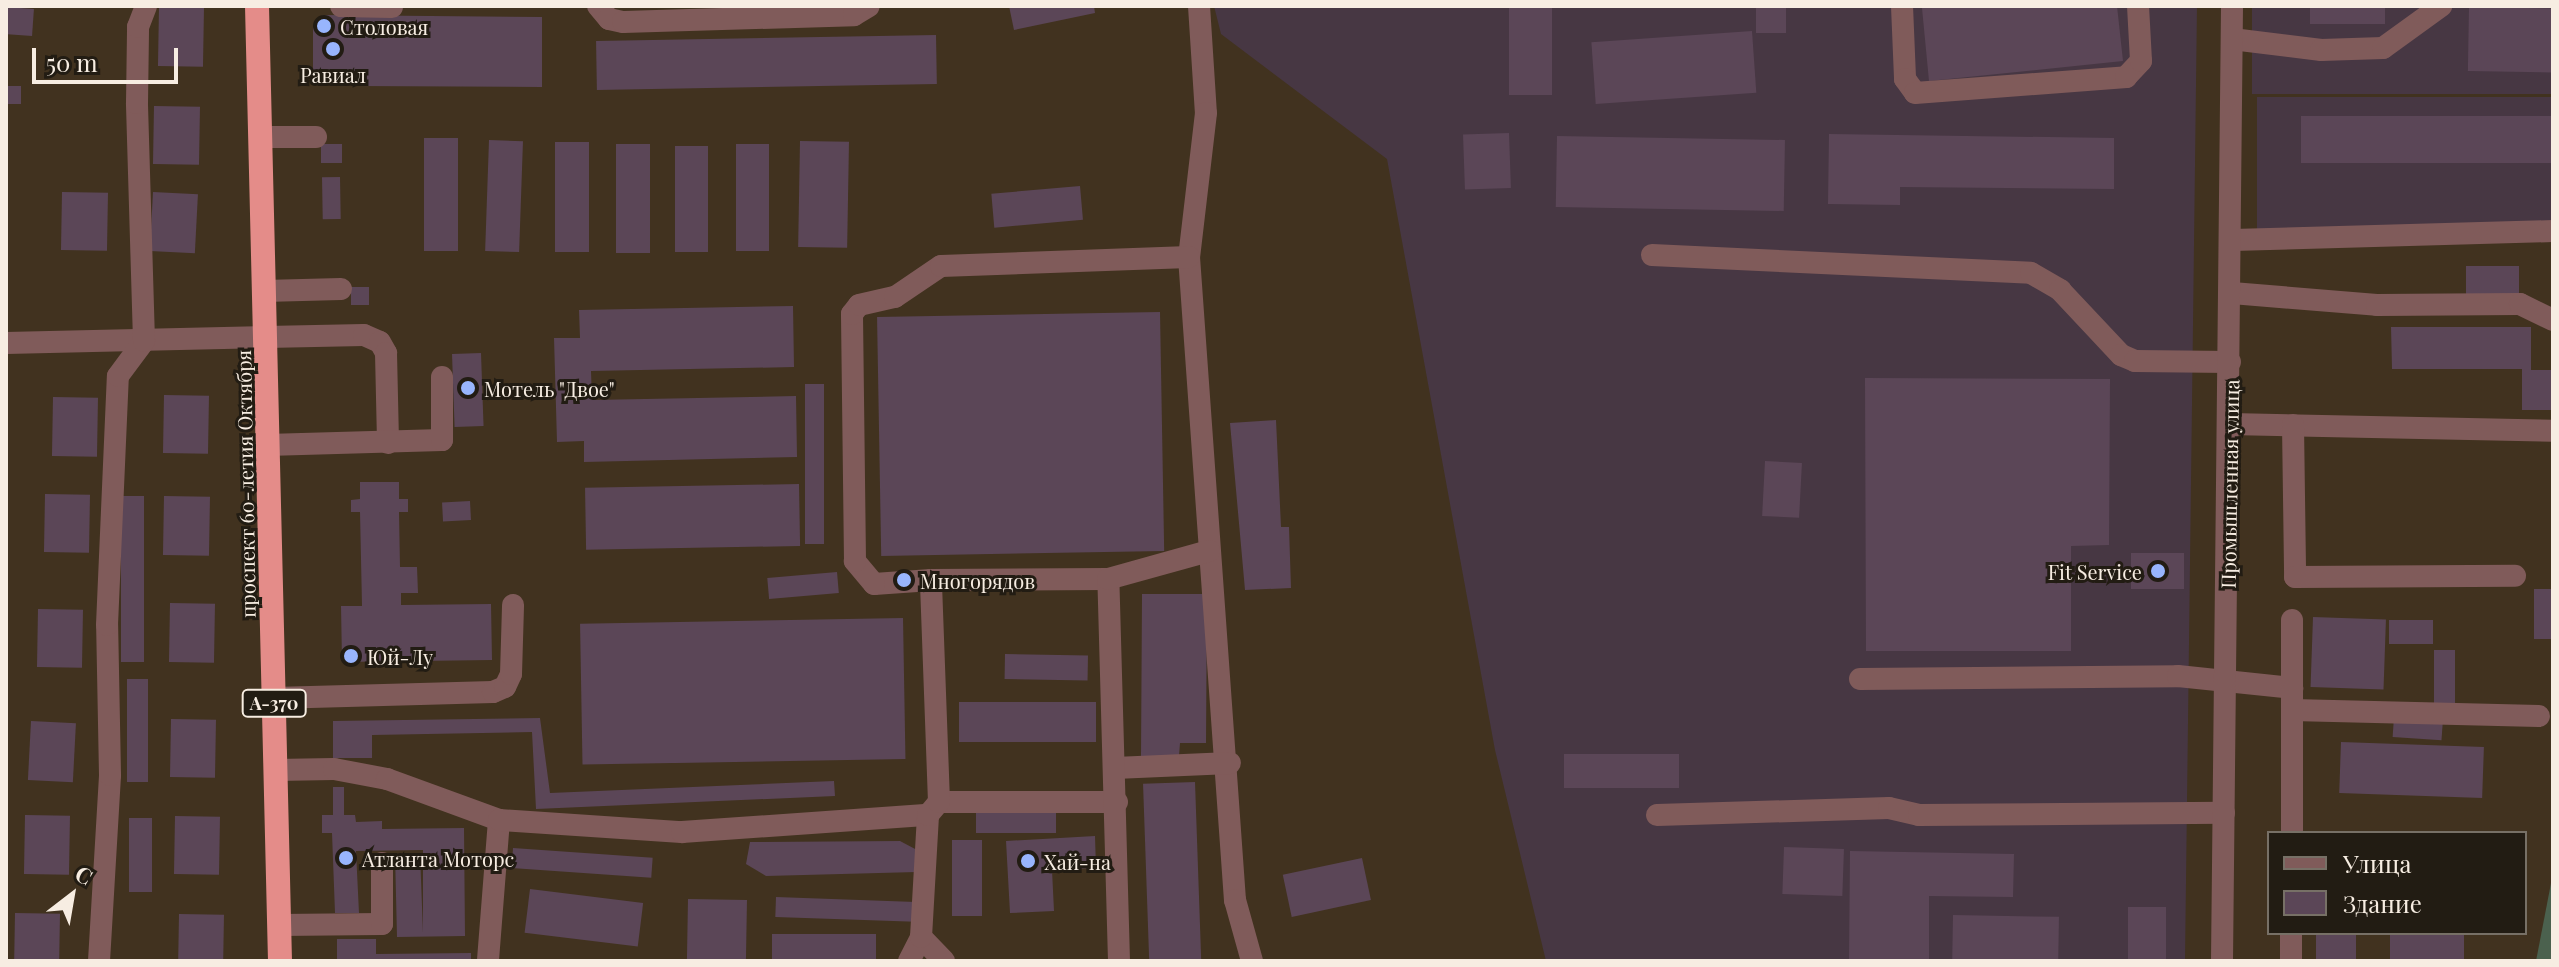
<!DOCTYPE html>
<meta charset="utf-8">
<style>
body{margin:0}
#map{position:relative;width:2559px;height:967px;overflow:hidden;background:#41321f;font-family:"Playfair Display",serif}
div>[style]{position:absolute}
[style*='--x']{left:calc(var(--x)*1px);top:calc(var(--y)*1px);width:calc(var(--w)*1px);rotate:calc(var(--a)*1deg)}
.industrial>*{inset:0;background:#473743;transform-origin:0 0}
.green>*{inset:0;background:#4b614e}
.building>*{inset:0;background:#5b4657;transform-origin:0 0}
.minor>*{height:22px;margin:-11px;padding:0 11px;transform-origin:11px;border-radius:11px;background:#805b5a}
.highway>*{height:24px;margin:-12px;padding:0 12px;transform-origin:12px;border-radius:12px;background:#e48c89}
.dots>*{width:22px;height:22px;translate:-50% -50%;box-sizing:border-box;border:4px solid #221c13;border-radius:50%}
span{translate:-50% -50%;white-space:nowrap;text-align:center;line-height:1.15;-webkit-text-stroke:6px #221c13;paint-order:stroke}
.shield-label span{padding:2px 6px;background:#221c13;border:2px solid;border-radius:6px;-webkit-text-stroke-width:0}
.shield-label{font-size:18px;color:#f7ede2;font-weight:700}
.poi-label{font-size:20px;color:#f7ede2}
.left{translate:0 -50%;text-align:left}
.right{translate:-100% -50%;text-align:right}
.street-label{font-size:20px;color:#f7ede2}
.frame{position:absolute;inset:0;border:8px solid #f7ede2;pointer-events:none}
.legend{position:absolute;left:2267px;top:831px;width:260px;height:104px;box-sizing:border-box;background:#221c13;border:2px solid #777066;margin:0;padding:10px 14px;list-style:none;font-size:24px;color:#f7ede2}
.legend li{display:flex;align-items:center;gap:16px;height:40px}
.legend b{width:40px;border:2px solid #777066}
.north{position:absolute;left:32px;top:855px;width:80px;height:80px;-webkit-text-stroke:6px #221c13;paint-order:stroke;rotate:31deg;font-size:22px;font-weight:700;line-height:32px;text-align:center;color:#f7ede2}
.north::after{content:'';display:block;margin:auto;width:28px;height:36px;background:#f7ede2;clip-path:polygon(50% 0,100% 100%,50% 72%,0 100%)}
.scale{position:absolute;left:32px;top:48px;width:146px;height:36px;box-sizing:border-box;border:4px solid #f7ede2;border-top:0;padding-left:10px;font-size:24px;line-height:28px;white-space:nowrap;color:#f7ede2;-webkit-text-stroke:6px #221c13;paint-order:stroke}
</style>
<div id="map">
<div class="industrial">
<i style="clip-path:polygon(1214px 6px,2197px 6px,2185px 961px,1546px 961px,1495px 750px,1387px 159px,1221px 34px)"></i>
<i style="left:2252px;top:6px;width:301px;height:88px"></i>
<i style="left:2553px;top:97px;width:140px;height:296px;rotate:90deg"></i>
</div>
<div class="green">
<i style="clip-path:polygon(2552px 878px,2553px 961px,2536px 961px)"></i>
</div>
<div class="building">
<i style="clip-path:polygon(1009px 6px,1094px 6px,1095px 13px,1014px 30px)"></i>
<i style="left:1509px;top:6px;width:43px;height:89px"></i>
<i style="left:1756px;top:6px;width:30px;height:27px"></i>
<i style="clip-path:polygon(2117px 6px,2123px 61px,1929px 81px,1922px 8px)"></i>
<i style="left:2310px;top:6px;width:75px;height:18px"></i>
<i style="left:6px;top:7px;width:28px;height:27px;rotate:4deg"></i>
<i style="left:159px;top:7px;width:45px;height:59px;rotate:1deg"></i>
<i style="left:2469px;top:7px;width:84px;height:64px;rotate:1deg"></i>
<i style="clip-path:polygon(323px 15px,542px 17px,542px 87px,354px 86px,355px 71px,313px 71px,313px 28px)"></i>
<i style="left:1752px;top:31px;width:62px;height:161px;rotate:86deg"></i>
<i style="left:936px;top:35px;width:49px;height:340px;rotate:89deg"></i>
<i style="left:6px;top:86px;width:15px;height:18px"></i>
<i style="left:154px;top:106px;width:46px;height:58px;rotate:1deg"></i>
<i style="left:2553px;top:116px;width:47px;height:252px;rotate:90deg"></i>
<i style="left:1509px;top:133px;width:55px;height:46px;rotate:88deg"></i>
<i style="clip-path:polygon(1829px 134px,2114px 138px,2114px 189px,1900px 187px,1900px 205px,1828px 204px)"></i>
<i style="left:1557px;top:136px;width:228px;height:71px;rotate:1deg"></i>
<i style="left:424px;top:138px;width:34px;height:113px"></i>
<i style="left:489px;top:140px;width:34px;height:111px;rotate:2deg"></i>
<i style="left:800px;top:141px;width:49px;height:106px;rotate:1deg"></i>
<i style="left:555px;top:142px;width:34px;height:110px"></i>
<i style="left:321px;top:144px;width:21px;height:19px"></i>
<i style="left:616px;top:144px;width:34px;height:109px"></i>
<i style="left:736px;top:144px;width:33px;height:107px"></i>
<i style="left:675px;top:146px;width:33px;height:106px"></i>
<i style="left:340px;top:177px;width:42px;height:18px;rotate:89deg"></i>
<i style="left:1080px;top:186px;width:34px;height:89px;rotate:85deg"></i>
<i style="left:62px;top:192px;width:46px;height:58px;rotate:1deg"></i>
<i style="left:153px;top:192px;width:45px;height:59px;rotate:3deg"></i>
<i style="left:2466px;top:266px;width:53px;height:31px"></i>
<i style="left:351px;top:287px;width:18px;height:18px"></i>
<i style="clip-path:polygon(793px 306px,794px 367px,591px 371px,592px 400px,796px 396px,797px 457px,584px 462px,584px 441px,557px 442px,554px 338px,580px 338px,579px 310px)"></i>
<i style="left:1160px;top:312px;width:239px;height:283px;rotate:89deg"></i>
<i style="clip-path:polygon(2391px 327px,2531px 327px,2531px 370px,2553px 370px,2553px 410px,2522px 410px,2522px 369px,2392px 369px)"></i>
<i style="left:481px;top:353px;width:73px;height:29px;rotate:88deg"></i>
<i style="clip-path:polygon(1865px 378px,2110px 379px,2109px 545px,2071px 546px,2071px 651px,1866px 651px)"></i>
<i style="left:805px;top:384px;width:19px;height:160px"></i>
<i style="left:164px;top:395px;width:45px;height:58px;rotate:1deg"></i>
<i style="left:53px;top:397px;width:45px;height:59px;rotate:1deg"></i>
<i style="clip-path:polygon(1276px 420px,1281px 527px,1289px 527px,1291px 588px,1245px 590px,1230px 423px)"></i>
<i style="left:1765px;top:461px;width:37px;height:55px;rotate:3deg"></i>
<i style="clip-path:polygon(360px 482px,399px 482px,399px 499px,408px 499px,408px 512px,399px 512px,400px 567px,417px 567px,418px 593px,401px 593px,401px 605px,491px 604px,492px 660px,342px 662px,341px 606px,362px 606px,360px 512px,351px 512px,351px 500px,360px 499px)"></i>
<i style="left:799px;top:484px;width:62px;height:214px;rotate:89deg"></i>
<i style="left:45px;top:494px;width:45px;height:58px;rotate:1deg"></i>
<i style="left:144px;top:496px;width:166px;height:23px;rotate:90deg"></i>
<i style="left:164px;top:496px;width:46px;height:59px;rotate:1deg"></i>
<i style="left:470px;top:501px;width:19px;height:28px;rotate:87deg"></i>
<i style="left:2131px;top:553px;width:53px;height:36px"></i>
<i style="left:837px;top:572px;width:21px;height:70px;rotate:85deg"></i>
<i style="left:2534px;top:589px;width:19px;height:50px"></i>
<i style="clip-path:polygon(1142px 594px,1207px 594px,1206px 743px,1180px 743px,1179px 756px,1141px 756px)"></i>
<i style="left:170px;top:603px;width:45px;height:59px;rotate:1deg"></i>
<i style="left:38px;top:609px;width:45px;height:58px;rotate:1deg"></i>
<i style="left:2313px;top:617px;width:73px;height:70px;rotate:2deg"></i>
<i style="left:903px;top:618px;width:141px;height:323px;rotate:89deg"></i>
<i style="left:2389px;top:620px;width:44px;height:24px"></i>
<i style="left:2434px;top:650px;width:21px;height:58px"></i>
<i style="left:1005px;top:654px;width:83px;height:25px;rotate:1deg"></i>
<i style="left:127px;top:679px;width:21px;height:103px"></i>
<i style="left:959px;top:702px;width:137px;height:40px"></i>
<i style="left:2394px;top:717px;width:49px;height:20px;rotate:4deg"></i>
<i style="clip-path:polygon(540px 718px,550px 793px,834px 781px,835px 796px,536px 809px,532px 732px,372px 735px,372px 758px,333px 758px,333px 721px)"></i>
<i style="left:171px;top:719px;width:45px;height:58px;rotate:1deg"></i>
<i style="left:31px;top:721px;width:45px;height:59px;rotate:3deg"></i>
<i style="left:2341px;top:742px;width:143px;height:51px;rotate:2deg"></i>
<i style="left:1564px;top:754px;width:115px;height:34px"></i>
<i style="left:1195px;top:782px;width:179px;height:52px;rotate:88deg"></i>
<i style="clip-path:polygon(333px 787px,344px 787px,344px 815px,355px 815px,356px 822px,382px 821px,382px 829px,464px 828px,465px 936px,397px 937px,395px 854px,420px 853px,423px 933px,423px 850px,356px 851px,359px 913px,335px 913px,332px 833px,322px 833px,322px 815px,333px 815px)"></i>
<i style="left:976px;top:810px;width:80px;height:23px"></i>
<i style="left:25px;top:815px;width:45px;height:59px;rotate:1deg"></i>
<i style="left:175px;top:816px;width:45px;height:58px;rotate:1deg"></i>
<i style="left:129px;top:818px;width:23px;height:74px"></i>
<i style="clip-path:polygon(1095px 836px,1096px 868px,1052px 870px,1054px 911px,1010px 913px,1006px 841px)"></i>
<i style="left:952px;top:840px;width:30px;height:76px"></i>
<i style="clip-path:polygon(900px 841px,917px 850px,917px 872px,766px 876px,746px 864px,750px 842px)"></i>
<i style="left:1784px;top:847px;width:60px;height:47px;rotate:2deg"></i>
<i style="left:513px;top:848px;width:140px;height:20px;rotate:4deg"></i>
<i style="clip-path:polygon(1850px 851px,2014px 854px,2013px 897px,1929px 896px,1929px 961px,1849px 961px)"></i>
<i style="left:1362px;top:858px;width:43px;height:81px;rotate:78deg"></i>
<i style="left:530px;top:889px;width:114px;height:44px;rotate:7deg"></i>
<i style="left:776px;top:897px;width:140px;height:20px;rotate:2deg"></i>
<i style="left:688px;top:899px;width:59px;height:62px;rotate:1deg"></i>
<i style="left:2128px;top:907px;width:38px;height:54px"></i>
<i style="left:15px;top:913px;width:45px;height:48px;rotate:1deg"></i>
<i style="left:179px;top:914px;width:45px;height:47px;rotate:1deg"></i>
<i style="left:1953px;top:915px;width:106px;height:46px;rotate:1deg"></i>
<i style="left:2316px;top:933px;width:40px;height:28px"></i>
<i style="left:2390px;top:933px;width:74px;height:28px"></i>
<i style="left:772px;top:934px;width:104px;height:27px"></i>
<i style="clip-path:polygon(337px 939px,376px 939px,376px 954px,471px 953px,471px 961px,337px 961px)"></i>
</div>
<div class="minor">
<i style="--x:341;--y:6;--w:51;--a:1.1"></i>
<i style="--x:598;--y:6;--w:17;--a:50"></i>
<i style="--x:609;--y:19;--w:14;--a:12"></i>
<i style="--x:623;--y:22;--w:231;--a:-1.7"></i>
<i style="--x:854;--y:15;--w:17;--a:-31"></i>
<i style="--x:1199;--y:6;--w:107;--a:86.3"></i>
<i style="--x:1206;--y:113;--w:145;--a:96.7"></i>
<i style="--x:1189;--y:257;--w:645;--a:85.91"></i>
<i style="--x:1235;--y:900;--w:63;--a:74.4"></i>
<i style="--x:1902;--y:6;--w:73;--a:87.6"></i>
<i style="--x:1905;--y:79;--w:17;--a:54"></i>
<i style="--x:1915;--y:93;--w:212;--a:-4.3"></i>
<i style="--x:2126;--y:77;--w:22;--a:-47"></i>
<i style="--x:2141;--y:61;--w:55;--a:-93.1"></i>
<i style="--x:2232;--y:39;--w:90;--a:7"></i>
<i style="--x:2321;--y:50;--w:62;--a:-1.8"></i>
<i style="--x:2383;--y:48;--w:72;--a:-35.9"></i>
<i style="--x:260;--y:137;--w:56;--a:0"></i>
<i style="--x:2233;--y:240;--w:320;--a:-1.6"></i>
<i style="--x:1652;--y:255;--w:379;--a:2.7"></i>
<i style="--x:2031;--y:273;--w:34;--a:30"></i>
<i style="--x:2060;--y:290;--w:89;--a:46.8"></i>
<i style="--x:2121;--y:355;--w:15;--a:23"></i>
<i style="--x:2135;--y:361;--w:95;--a:0.6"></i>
<i style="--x:264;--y:291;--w:77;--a:-1.5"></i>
<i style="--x:2232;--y:293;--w:145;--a:4.7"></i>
<i style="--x:2377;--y:305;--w:143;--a:-0.4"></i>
<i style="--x:2520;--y:304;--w:37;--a:26"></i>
<i style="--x:6;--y:343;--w:358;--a:-1.3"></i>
<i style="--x:364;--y:335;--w:17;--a:24"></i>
<i style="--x:380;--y:342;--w:13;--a:61"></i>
<i style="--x:386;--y:353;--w:90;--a:88.7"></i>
<i style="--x:2230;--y:424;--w:323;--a:1.2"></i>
<i style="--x:2293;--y:425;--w:152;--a:89.2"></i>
<i style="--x:2295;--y:577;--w:220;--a:-0.3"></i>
<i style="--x:267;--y:445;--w:175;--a:-1.6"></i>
<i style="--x:442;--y:440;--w:63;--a:-90"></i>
<i style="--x:931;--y:580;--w:177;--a:-0.3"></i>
<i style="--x:1860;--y:679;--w:318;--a:-0.5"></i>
<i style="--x:2178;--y:676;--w:115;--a:6"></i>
<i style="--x:274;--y:698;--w:219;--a:-1.6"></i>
<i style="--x:493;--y:692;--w:13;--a:-23"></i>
<i style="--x:505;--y:687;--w:14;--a:-65"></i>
<i style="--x:511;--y:674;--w:69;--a:-88.3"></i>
<i style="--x:2292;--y:710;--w:247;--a:1.4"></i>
<i style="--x:1115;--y:768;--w:115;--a:-2.5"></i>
<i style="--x:276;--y:770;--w:58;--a:-1"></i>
<i style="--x:334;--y:769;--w:54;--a:10.7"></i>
<i style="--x:387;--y:779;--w:119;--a:20.1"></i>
<i style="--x:499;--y:820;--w:141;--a:94.5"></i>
<i style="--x:939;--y:802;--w:178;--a:0"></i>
<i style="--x:1657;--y:815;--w:232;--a:-1.7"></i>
<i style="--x:1889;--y:808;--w:31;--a:13"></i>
<i style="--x:1919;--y:815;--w:305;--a:-0.4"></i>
<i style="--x:499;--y:820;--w:183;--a:3.8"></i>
<i style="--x:682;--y:832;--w:247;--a:-4"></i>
<i style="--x:2292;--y:833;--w:213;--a:-90"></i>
<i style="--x:279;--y:925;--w:103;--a:-0.6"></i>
<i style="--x:382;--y:924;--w:61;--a:-90"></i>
<i style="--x:99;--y:961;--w:186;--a:-86.6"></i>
<i style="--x:110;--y:775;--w:150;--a:-91.1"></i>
<i style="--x:107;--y:625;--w:249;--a:-87.5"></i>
<i style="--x:118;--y:376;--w:44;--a:-53.4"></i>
<i style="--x:144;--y:341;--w:238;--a:-91.7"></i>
<i style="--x:137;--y:103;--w:76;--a:-89.2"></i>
<i style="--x:138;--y:27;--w:22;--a:-69"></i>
<i style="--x:909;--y:961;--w:27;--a:-63"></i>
<i style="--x:944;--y:961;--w:33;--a:-134"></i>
<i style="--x:921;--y:937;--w:122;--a:-86.7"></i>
<i style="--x:928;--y:815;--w:17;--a:-50"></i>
<i style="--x:939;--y:802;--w:222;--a:-92.1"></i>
<i style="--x:931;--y:580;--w:57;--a:176"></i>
<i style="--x:874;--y:584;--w:30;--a:-130"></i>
<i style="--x:855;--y:561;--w:247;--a:-90.7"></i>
<i style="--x:852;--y:314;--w:11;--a:-52"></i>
<i style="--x:859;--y:305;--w:37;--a:-13"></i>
<i style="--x:895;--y:297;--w:55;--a:-34"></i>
<i style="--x:941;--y:266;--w:248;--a:-2.1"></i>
<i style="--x:1119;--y:961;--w:382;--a:-91.6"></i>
<i style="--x:1108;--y:579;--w:105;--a:-15.5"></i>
<i style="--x:2222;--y:961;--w:955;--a:-89.4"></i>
<i style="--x:2291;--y:961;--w:28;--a:-90"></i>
</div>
<div class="highway">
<i style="--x:257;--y:6;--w:955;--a:88.62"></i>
</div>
<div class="dots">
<i style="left:324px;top:26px;background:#98b5fd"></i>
<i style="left:333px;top:49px;background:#98b5fd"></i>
<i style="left:468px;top:388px;background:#98b5fd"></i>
<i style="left:2158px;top:571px;background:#98b5fd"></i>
<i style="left:904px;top:580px;background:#98b5fd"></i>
<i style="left:351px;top:656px;background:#98b5fd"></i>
<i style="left:346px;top:858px;background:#98b5fd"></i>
<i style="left:1028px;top:861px;background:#98b5fd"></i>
</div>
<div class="shield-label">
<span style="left:274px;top:703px">А-370</span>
</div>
<div class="poi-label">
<span class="left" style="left:340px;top:26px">Столовая</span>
<span style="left:333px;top:74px">Равиал</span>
<span class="left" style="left:484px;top:388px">Мотель "Двое"</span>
<span class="right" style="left:2142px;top:571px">Fit Service</span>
<span class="left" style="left:920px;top:580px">Многорядов</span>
<span class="left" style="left:367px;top:656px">Юй-Лу</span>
<span class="left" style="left:362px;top:858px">Атланта Моторс</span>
<span class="left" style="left:1044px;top:861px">Хай-на</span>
</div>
<div class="street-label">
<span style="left:245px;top:484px;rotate:-91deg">проспект 60-летия Октября</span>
<span style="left:2229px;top:484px;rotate:-89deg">Промышленная улица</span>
</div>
<div class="frame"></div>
<ul class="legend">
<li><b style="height:10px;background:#805b5a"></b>Улица</li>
<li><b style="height:22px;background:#5b4657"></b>Здание</li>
</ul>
<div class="north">С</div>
<div class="scale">50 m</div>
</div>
